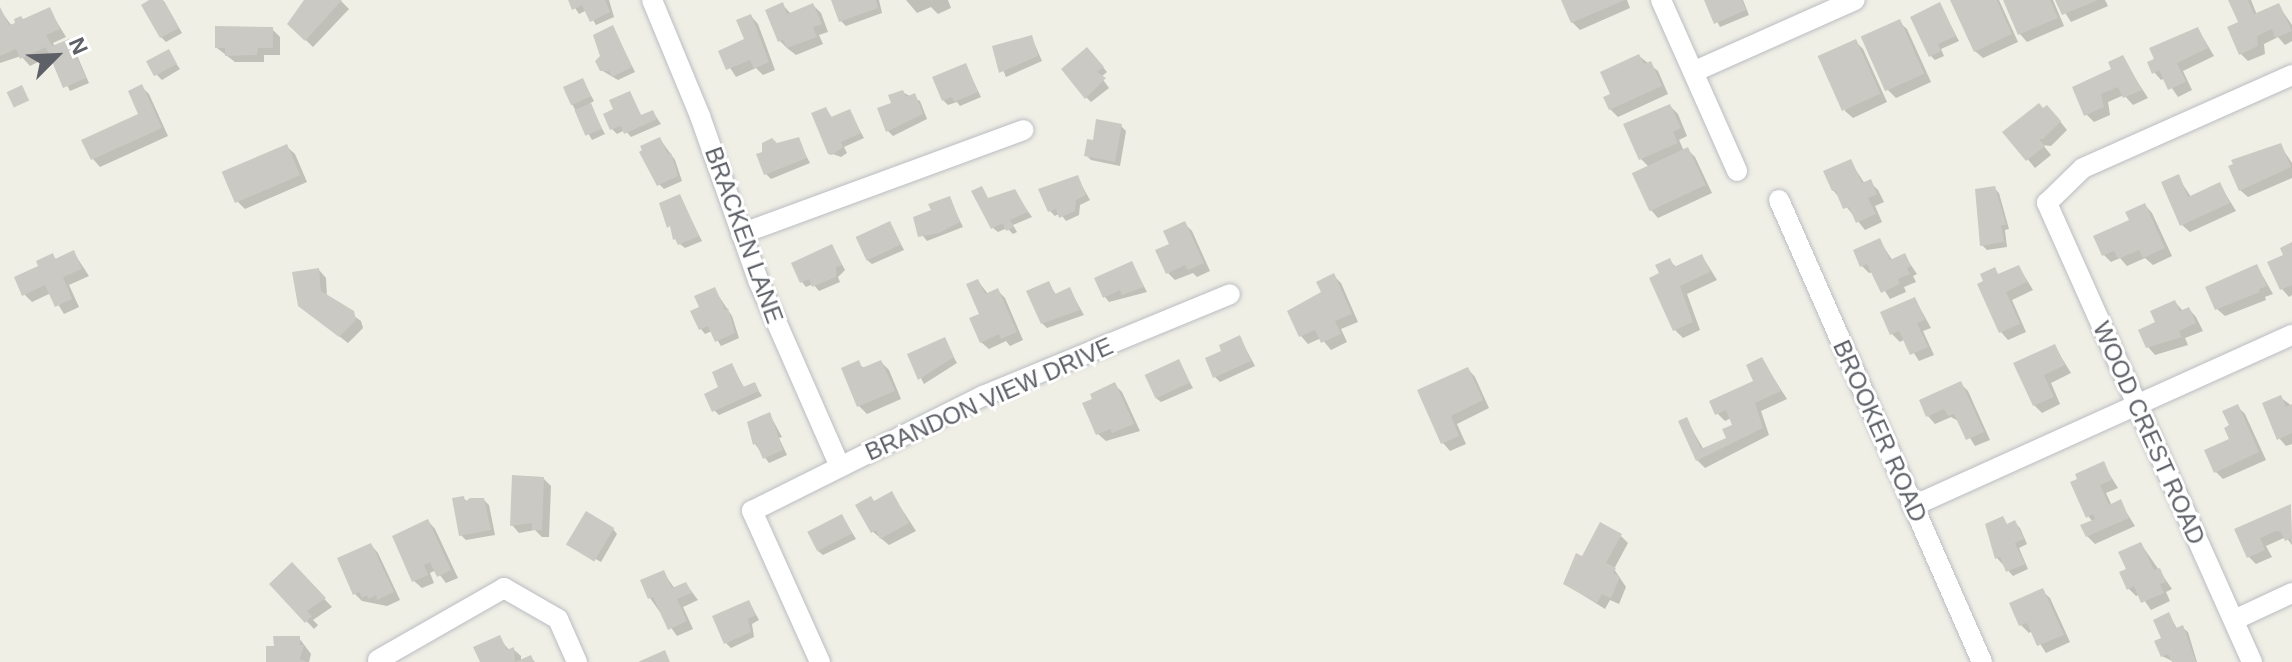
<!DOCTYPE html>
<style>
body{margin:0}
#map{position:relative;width:2292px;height:662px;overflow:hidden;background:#f0efe6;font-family:Arial,sans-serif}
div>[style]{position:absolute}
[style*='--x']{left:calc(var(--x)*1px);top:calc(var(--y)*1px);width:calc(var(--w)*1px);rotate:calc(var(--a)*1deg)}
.shadow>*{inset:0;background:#0003}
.building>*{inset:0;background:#cbc9c3;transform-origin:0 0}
.roads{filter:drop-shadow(0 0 2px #babdc2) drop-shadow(0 0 2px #babdc2)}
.minor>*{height:20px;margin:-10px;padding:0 10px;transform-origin:10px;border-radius:10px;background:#fff}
span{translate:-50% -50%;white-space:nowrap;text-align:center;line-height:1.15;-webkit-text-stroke:6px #fff;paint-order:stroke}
.street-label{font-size:24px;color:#5d6067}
.north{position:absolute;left:16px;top:16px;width:80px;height:80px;-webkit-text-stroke:6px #fff;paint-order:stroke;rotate:66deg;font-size:22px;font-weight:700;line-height:32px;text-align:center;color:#5d6067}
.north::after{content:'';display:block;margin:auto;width:28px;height:36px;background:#5d6067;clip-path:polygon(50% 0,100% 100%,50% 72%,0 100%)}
</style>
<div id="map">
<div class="shadow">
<i style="clip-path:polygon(154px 0,164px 1px,182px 33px,166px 42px,161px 37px)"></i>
<i style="clip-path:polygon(307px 0,340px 0,349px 9px,313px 47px,289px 24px)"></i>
<i style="clip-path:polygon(570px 0,609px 0,614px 17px,596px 25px,587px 10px,579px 14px)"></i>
<i style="clip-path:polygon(837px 0,879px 0,882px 13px,846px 26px,841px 21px)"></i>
<i style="clip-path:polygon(906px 0,948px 0,951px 8px,938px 14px,931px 7px,917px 13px)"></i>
<i style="clip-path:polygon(1563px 0,1627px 0,1630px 8px,1580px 30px,1572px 22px)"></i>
<i style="clip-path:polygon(1706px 0,1743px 0,1749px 15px,1720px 27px)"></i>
<i style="clip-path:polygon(1952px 0,1999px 0,2018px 42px,1983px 58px,1975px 51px)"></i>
<i style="clip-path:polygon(2005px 0,2053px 0,2064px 26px,2027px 42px,2020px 34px)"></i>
<i style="clip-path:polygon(2057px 0,2105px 0,2108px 6px,2071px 22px)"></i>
<i style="clip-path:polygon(2230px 0,2251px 0,2257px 15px,2279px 6px,2292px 25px,2292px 41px,2285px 45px,2278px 37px,2264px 44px,2265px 54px,2248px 61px,2241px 54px,2240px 23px)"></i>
<i style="clip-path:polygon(783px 5px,791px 14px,813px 5px,821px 13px,828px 32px,819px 35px,823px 44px,796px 55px,787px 48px,780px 41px)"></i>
<i style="clip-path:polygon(1940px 5px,1959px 41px,1941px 49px,1944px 56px,1935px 60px,1930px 55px)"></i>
<i style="clip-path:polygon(49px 9px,66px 37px,53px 43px,55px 47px,68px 41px,73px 46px,89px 83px,70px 91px,52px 55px,30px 66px,21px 56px,0 63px,0 10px,12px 26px)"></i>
<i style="clip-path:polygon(751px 16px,758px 24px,775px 70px,763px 75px,756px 68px,736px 77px,720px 52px,747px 40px)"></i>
<i style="clip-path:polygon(1899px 22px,1907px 29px,1931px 82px,1896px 98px,1888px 90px,1864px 38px)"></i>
<i style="clip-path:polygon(613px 28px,635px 72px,618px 80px,601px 70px)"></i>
<i style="clip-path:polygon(272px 29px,280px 37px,280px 55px,264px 55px,264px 62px,235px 62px,217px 48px)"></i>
<i style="clip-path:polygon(2198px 29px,2214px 56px,2183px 71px,2192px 90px,2178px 97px,2165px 78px,2161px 80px,2154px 72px)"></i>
<i style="clip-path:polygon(1032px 38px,1042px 61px,1006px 77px,994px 48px)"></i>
<i style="clip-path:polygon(1856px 42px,1863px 49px,1887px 102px,1853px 118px,1845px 111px)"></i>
<i style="clip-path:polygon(168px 52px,180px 69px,162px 80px,157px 75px)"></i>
<i style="clip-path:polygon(1092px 54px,1107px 72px,1101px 77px,1109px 88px,1091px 102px,1086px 97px)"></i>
<i style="clip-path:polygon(1639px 56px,1658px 71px,1668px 94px,1618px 117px,1610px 109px,1613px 95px)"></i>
<i style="clip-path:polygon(2122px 58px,2148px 98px,2133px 105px,2124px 95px,2108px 102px,2110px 115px,2094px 122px,2086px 114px)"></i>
<i style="clip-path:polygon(966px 66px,981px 97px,960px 106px,957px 102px,948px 105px,943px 100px)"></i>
<i style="clip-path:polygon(583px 81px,594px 101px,589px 104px,605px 134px,592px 140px,572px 104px)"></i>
<i style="clip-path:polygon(142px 87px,149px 94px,168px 136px,100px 167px,93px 159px,141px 115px)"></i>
<i style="clip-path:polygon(902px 92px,920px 101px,927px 119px,893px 136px,888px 131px,893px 104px)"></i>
<i style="clip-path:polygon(630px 94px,642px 117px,653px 112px,661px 124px,631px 137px,625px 130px,617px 134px,612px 129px,616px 110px)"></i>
<i style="clip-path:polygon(1670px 106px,1678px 114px,1687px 136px,1679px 140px,1684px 151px,1687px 149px,1695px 157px,1712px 193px,1658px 218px,1651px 210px,1649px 167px,1641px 159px)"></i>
<i style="clip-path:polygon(826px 109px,833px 119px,849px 111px,864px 138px,844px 147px,847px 153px,841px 157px,830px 153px)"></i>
<i style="clip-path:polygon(2055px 115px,2067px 130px,2051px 146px,2043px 145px,2051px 155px,2035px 168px,2005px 132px)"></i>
<i style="clip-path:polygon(1121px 126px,1126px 131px,1120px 166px,1091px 160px,1086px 155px,1094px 142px)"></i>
<i style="clip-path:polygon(660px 139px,675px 160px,682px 181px,664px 189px,659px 184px)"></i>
<i style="clip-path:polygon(798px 140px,810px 163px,771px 179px,766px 174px)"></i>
<i style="clip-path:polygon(2280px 145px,2292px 163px,2292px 178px,2248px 197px,2240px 190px,2234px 161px)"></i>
<i style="clip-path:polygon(287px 147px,295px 154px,307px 182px,245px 209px,237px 201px,225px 173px)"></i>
<i style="clip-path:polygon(1850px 161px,1865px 184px,1870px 182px,1878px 190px,1884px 202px,1875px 206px,1882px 222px,1865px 230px,1833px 190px)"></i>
<i style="clip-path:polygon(1077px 177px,1090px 200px,1080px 205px,1079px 215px,1066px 221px,1060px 213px,1055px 216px,1050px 211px)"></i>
<i style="clip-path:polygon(2178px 177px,2191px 197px,2220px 185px,2236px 211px,2190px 232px,2182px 225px)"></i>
<i style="clip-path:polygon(1994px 188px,1999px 193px,2009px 229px,2005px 230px,2007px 247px,1987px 250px,1982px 245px)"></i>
<i style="clip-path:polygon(982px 189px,989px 200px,1014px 191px,1032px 217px,1013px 225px,1017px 232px,1013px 234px,1007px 228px,998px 232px,993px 228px)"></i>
<i style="clip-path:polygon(679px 196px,702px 241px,685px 248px,680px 244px)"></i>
<i style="clip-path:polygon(949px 198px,963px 227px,927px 241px,923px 236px,933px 211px)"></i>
<i style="clip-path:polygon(2145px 205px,2152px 213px,2172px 256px,2153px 265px,2145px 258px,2127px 266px,2120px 258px,2111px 262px,2104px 255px)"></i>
<i style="clip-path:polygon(890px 223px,904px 250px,872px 264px,867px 260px)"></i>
<i style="clip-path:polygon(1184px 223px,1192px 231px,1210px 271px,1197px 277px,1193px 273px,1175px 280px,1168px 273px)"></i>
<i style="clip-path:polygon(1879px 240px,1893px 261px,1904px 255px,1917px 274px,1913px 276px,1916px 282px,1904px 287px,1906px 292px,1890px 299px,1873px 272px,1869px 273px,1862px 266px)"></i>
<i style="clip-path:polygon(2292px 245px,2292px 295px,2289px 297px,2282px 289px,2286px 256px)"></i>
<i style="clip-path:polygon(832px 246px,845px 270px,838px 277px,840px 282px,819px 291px,813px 284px,806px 287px,802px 282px)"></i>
<i style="clip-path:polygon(74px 253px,89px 276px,69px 285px,79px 307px,64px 314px,51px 293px,32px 302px,24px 294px,52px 255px,57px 260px)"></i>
<i style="clip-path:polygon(1702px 256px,1717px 280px,1687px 294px,1700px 330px,1683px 338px,1675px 330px,1652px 279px,1662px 274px,1669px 260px,1677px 268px)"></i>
<i style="clip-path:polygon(1132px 264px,1147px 292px,1109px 302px,1105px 297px)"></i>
<i style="clip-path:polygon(2257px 266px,2273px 294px,2265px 297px,2266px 300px,2225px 316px,2217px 309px)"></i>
<i style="clip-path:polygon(2019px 267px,2033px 290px,2012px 300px,2026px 332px,2008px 340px,2001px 332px,1994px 269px,2000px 276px)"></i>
<i style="clip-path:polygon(319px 270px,326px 278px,327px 297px,361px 321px,363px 328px,348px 343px,299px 305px)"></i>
<i style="clip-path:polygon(1334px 276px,1341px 283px,1358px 322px,1341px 329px,1347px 342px,1331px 350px,1321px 338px,1308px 344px,1301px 336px)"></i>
<i style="clip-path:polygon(978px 281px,988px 294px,997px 290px,1005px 298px,1023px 340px,1010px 346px,1006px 341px,989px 349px,981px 342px)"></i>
<i style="clip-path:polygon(1048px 283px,1057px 296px,1070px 290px,1084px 315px,1047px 328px,1042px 323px)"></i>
<i style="clip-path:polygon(714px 289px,732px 316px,739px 338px,721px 346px,712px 331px,705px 334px,701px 329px,702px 308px)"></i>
<i style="clip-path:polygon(1915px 299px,1931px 328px,1923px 331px,1934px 355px,1919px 361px,1905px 339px,1900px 342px,1892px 334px)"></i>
<i style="clip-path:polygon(2175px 302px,2183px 311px,2189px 309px,2196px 317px,2203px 331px,2185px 338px,2188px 345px,2155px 355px,2148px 347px,2158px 323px)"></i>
<i style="clip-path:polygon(1240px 338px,1255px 366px,1220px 382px,1215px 377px,1224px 352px)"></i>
<i style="clip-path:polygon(944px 340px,957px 363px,924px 384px,909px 355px)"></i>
<i style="clip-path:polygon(2055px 347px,2071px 373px,2051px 383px,2060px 404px,2042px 413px,2034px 405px,2016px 364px)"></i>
<i style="clip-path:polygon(1762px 360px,1787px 399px,1761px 411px,1769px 435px,1705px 468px,1697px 460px,1686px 419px,1704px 450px,1729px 439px,1735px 426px,1731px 418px,1725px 421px,1717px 413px,1756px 382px)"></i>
<i style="clip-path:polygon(1178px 361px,1193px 388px,1161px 402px,1156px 398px)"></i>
<i style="clip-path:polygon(881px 362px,889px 370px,901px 399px,867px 414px,859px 406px,858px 363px,865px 369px)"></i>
<i style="clip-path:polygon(732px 366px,745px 389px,754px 384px,762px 396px,719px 415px,714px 410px)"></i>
<i style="clip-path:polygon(1468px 369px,1475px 377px,1489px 408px,1457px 424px,1466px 444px,1450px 451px,1443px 443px,1419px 391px)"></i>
<i style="clip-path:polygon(1961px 384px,1968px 391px,1990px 440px,1975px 446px,1960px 422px,1951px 417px,1935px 424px,1928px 416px)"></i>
<i style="clip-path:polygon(1115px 385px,1122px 392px,1140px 431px,1106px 441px,1098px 434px)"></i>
<i style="clip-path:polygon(2280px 397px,2292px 406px,2292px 444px,2286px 446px,2279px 438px)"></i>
<i style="clip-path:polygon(2237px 406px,2245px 414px,2266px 460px,2223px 479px,2216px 472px,2232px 440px)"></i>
<i style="clip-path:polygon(770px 415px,782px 437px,779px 438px,787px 455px,769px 463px,755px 444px,749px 423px)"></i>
<i style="clip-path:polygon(2103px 464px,2118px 488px,2106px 493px,2112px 506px,2120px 502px,2135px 526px,2095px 544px,2087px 536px,2093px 522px,2088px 516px)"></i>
<i style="clip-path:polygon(544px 479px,551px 486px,549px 537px,542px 537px,535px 530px,519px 533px,512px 525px)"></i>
<i style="clip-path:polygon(892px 494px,916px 531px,889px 545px,872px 531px)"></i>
<i style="clip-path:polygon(463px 498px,468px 502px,484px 500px,489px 505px,495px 535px,466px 540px,461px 535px)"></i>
<i style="clip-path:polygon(2290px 506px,2292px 545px,2286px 537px,2266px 546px,2272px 557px,2256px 564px,2249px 557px,2237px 530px)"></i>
<i style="clip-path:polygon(842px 516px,856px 539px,823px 555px,818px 551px)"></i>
<i style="clip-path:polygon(2003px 519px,2008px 526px,2015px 523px,2020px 528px,2027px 544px,2019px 548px,2028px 569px,2013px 576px,1997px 558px)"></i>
<i style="clip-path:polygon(428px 521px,435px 529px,458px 578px,446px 583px,436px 570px,430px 573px,434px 583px,422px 588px,414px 581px)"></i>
<i style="clip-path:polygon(613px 529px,617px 534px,601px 562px,569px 544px)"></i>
<i style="clip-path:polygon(1621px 536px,1628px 543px,1614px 569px,1626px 587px,1619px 604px,1610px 600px,1605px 609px,1565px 584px,1583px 559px)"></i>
<i style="clip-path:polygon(2141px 544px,2172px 589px,2166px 592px,2170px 601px,2151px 610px,2140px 594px,2136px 596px,2128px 588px,2129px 570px)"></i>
<i style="clip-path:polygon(371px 545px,378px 553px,400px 600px,387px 606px,362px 601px,355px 594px)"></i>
<i style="clip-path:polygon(292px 565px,332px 607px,313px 620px,318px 625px,314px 629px,271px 584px)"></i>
<i style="clip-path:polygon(663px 572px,675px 589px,686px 584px,698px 600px,683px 607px,693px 629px,677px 636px,650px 598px)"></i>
<i style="clip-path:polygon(2042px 591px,2050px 598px,2070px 642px,2046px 653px,2032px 631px,2029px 633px,2021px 625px)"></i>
<i style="clip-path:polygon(749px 602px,759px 620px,752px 624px,754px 637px,731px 648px,726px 643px)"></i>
<i style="clip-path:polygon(2169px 615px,2178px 630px,2183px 628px,2188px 632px,2197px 662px,2174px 662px,2162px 656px)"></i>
<i style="clip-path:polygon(299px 638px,311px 654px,309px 662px,268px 662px,276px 648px)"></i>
<i style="clip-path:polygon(499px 638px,510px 651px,513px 649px,521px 656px,521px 661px,530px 657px,535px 662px,482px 662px)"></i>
</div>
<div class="building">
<i style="clip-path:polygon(149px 0,163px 0,179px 28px,160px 38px,141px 5px)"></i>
<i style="clip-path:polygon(304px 0,342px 0,305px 41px,287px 24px)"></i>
<i style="clip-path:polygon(568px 0,605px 0,610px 12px,590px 22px,582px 5px,572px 10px)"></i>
<i style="clip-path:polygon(831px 0,876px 0,878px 8px,839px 22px)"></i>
<i style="clip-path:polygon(1561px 0,1625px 0,1571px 23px)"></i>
<i style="clip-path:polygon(1704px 0,1742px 0,1746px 10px,1714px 24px)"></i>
<i style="clip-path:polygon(1950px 0,1997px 0,2012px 34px,1974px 52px)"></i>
<i style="clip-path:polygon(2003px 0,2050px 0,2058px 18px,2018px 35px)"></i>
<i style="clip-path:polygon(2055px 0,2098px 0,2062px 15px)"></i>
<i style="clip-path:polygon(2228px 0,2248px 0,2254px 14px,2279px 3px,2292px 31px,2275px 38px,2272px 29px,2257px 36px,2258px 46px,2239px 55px,2227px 27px,2238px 22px)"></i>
<i style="clip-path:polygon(783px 2px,787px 14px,813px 3px,822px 24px,813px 27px,817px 37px,787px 48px,783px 40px,778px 42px,765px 10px)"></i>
<i style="clip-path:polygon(1940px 2px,1956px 36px,1938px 44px,1941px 51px,1929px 57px,1910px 17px)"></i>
<i style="clip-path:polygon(0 7px,9px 25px,15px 23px,14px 19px,21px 16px,23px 19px,50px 7px,60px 29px,46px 35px,52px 46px,69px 39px,86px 78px,63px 88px,46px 47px,20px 59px,16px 49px,0 56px)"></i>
<i style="clip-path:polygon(751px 14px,769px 62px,754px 69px,750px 60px,726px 70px,718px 51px,744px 39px,736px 20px)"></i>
<i style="left:1900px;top:19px;width:60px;height:43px;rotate:66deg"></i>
<i style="clip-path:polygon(613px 25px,632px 67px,612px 77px,609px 71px,600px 71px,595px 61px,600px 56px,593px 35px)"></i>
<i style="clip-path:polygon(215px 26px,273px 27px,273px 48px,258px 48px,257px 55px,225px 56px,225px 48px,215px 48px)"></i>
<i style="clip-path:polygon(2198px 27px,2208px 48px,2177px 63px,2186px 82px,2168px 90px,2159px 70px,2152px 74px,2147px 62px,2154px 59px,2149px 48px)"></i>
<i style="clip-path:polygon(1032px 35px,1038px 56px,999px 73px,992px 46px)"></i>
<i style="left:1856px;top:39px;width:60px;height:42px;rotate:66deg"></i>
<i style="clip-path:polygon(1087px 47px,1104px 67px,1097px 72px,1106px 78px,1085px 99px,1061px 69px)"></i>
<i style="left:169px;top:49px;width:17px;height:26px;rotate:62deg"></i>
<i style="clip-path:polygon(1639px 54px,1644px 64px,1651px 61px,1662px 86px,1609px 110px,1603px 97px,1610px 94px,1600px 72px)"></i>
<i style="clip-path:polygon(2123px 55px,2142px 90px,2123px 98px,2118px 87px,2101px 94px,2104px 107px,2084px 116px,2072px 87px,2111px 69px,2108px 62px)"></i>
<i style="clip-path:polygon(966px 63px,978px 92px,954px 102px,952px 97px,942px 101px,932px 77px)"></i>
<i style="left:583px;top:78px;width:20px;height:22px;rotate:66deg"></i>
<i style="clip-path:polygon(142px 84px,162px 128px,91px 160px,81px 140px,138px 114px,128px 91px)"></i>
<i style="left:22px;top:85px;width:17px;height:17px;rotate:65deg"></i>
<i style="clip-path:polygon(903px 90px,906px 97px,915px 93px,923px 114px,886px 132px,877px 108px,891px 103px,888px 95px)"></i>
<i style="clip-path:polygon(630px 91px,641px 115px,653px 110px,657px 119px,624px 134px,621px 126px,610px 130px,603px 114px,613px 109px,609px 100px)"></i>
<i style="left:591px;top:103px;width:28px;height:18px;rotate:67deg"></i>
<i style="clip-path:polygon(2039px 103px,2043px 108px,2047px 105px,2061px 121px,2043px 139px,2039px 139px,2045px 146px,2026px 161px,2002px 132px)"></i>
<i style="clip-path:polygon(1670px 104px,1681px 128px,1673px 132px,1678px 143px,1639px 160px,1623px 124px)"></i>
<i style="clip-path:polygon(826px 107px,831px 117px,850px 109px,861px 133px,841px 142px,843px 147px,832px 155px,828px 154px,811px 113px)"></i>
<i style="clip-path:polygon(1096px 119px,1122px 124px,1115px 162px,1084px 156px,1087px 139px,1093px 140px)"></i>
<i style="clip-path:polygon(660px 137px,668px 154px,671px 153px,678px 176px,657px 186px,639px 152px,642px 150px,640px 146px)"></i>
<i style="clip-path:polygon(799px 137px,807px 158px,764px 175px,756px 154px,762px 152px,762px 143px,772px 138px,777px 143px)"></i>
<i style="clip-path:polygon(2281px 143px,2291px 167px,2239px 191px,2228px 166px,2233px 164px,2231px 160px)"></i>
<i style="left:287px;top:144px;width:34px;height:71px;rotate:67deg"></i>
<i style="left:1688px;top:147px;width:42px;height:62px;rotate:65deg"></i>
<i style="clip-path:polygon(1851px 159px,1862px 183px,1871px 179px,1877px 194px,1868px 198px,1876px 214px,1856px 223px,1849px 207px,1843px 209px,1835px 190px,1832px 191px,1823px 171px)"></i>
<i style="clip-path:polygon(2179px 174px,2188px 197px,2220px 182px,2230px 203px,2180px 226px,2161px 182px)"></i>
<i style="clip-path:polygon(1078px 175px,1086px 195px,1076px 200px,1075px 211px,1059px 218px,1056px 209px,1048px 212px,1038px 189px)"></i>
<i style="clip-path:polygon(982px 186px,988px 198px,1015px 189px,1028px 212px,1010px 220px,1014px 227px,1006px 231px,1003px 223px,991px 229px,971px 191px)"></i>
<i style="clip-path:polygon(1995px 186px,2006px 225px,2001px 225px,2004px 242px,1980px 246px,1975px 189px)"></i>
<i style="clip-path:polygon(680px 194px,699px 236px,678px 245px,675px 239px,673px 240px,670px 226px,667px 228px,659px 203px)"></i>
<i style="clip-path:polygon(950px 196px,960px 222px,939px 233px,918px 237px,913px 217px,931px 210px,928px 204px)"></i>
<i style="clip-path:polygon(2145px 203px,2165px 248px,2143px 258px,2139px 250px,2118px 259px,2114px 251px,2102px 256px,2093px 236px,2129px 220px,2125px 212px)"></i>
<i style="left:890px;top:221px;width:26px;height:38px;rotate:65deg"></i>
<i style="clip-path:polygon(1185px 221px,1204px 263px,1188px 270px,1185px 265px,1166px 274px,1155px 250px,1169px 244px,1163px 231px)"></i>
<i style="clip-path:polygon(1880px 238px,1890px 260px,1905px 253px,1911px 266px,1907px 268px,1910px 274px,1898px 279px,1900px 284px,1881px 293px,1867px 264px,1860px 267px,1853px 250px)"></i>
<i style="clip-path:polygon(2292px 242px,2292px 285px,2280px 290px,2267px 262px,2283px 255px,2280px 248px)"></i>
<i style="clip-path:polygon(832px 244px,842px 265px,836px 267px,836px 277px,812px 287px,809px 279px,800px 283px,791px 263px)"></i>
<i style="clip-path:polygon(74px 250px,82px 269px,63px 277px,72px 299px,55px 307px,45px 285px,22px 296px,14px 277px,38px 266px,36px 261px,53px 253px,55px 259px)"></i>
<i style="clip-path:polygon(1702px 254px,1710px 272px,1680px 286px,1693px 322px,1673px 331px,1649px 278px,1659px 273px,1655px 265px,1670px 258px,1674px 267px)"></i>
<i style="clip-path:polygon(1132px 261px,1144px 287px,1122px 295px,1120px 290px,1103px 298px,1094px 278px)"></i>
<i style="clip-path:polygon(2257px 264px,2267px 286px,2259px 289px,2260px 292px,2215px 310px,2205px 287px)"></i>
<i style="clip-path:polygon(2019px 265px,2027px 282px,2006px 292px,2020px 324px,1999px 333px,1977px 284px,1983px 281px,1980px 274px,1995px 267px,1998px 274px)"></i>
<i style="clip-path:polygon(319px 268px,321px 291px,354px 311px,356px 320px,339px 337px,298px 306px,292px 272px)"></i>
<i style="clip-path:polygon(1334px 273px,1352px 314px,1335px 321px,1341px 334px,1321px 343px,1315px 330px,1299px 337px,1287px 311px,1321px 292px,1316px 282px)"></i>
<i style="clip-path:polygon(978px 279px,985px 294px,998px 288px,1017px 332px,1001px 339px,999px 334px,980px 343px,969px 318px,979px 314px,966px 284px)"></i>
<i style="clip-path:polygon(1049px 281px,1055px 294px,1070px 287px,1080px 310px,1041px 324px,1026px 291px)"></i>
<i style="clip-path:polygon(715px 287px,725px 310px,728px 308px,735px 333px,715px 342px,708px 326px,699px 330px,690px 311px,699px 307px,694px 296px)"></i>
<i style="clip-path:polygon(1915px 297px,1925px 320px,1917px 323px,1928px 347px,1910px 355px,1899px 331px,1890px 335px,1880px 312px)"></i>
<i style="clip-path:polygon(2175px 300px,2180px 311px,2189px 307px,2196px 323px,2179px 331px,2182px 337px,2146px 348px,2138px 330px,2155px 322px,2150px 311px)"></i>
<i style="clip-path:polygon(1240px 335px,1251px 361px,1213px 378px,1205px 358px,1221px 351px,1219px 345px)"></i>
<i style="clip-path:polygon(945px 337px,954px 357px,918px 380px,907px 354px)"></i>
<i style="clip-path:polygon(2055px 344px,2065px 365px,2044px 375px,2054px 397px,2033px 406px,2013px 363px)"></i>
<i style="clip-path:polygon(1762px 357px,1781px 391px,1755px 403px,1763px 428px,1696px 461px,1678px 421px,1687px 417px,1701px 449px,1726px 438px,1722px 429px,1732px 425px,1726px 410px,1715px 415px,1709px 401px,1753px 381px,1746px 365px)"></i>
<i style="left:1179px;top:359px;width:26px;height:38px;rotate:65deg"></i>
<i style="clip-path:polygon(859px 360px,862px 368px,881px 360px,895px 391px,857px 407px,841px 368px)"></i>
<i style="clip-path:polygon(732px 363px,743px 387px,755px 382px,759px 391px,712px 412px,704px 394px,718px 387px,712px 372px)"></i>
<i style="clip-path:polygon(1468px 367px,1483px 400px,1451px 416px,1459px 436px,1441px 444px,1417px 390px)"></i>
<i style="clip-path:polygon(1961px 381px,1984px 432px,1966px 440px,1954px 414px,1948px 416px,1944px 409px,1926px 417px,1919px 400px)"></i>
<i style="clip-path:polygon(1115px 382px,1134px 424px,1112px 433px,1110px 429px,1096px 435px,1082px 403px,1092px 399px,1090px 394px)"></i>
<i style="clip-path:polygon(2281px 395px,2286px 407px,2292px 404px,2292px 433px,2277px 440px,2262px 403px)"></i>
<i style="clip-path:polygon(2238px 404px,2259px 452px,2214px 473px,2204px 450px,2229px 439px,2224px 428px,2229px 425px,2222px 411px)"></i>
<i style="clip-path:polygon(770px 412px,783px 450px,763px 459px,756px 443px,753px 445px,747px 422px)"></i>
<i style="clip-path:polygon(2104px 461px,2112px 480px,2100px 485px,2109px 505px,2121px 499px,2129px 518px,2086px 537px,2080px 525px,2095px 519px,2093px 514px,2086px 518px,2070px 482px,2077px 479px,2075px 474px)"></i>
<i style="clip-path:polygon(512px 475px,544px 477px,542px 530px,532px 530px,532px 523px,510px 526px)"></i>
<i style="clip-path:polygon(892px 491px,909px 523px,880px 539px,876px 530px,871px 533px,855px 505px,871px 496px,874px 501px)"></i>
<i style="clip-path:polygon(464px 496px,465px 502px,470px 498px,484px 498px,491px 530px,459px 536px,452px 498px)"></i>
<i style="clip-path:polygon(2291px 504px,2292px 538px,2285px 541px,2281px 532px,2276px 531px,2260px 538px,2265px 550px,2247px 558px,2234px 529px)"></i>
<i style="left:586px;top:511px;width:33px;height:39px;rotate:31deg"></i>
<i style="left:842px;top:514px;width:22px;height:39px;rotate:63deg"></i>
<i style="clip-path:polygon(2003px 516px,2007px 524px,2015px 520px,2024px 539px,2015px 543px,2025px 564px,2006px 572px,2000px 557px,1995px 559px,1985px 524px)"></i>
<i style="clip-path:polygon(428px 519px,451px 570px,437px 577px,430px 562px,424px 565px,428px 575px,412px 582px,392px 536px)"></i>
<i style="clip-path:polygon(1600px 522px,1622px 534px,1606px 563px,1616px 568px,1613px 573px,1620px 577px,1611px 598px,1602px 594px,1597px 603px,1563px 584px,1576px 553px,1582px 556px)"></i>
<i style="clip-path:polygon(2141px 542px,2154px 570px,2160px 568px,2166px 582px,2160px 584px,2164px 593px,2141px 603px,2134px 586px,2127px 590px,2119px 572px,2126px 569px,2118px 552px)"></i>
<i style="clip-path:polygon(371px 543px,394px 592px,377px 600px,376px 595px,368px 599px,367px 595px,362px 598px,359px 592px,353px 595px,337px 558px)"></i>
<i style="clip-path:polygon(292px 562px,326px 598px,307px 611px,312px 616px,305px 623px,269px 584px)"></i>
<i style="clip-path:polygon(664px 570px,672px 588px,686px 582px,692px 593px,677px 599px,687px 621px,668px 630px,653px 597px,648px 599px,640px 580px)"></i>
<i style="clip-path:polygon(2043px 588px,2064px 635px,2037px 646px,2027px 623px,2019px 626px,2009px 603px)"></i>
<i style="clip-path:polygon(749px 600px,756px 615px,748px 619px,751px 632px,724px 644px,712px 616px)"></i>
<i style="clip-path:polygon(2169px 612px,2176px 628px,2183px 625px,2196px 662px,2172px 662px,2168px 654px,2161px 657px,2154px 641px,2161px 638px,2153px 620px)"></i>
<i style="clip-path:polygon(500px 635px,507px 650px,514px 647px,515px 662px,531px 655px,534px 662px,480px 662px,473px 647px)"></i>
<i style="clip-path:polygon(273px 636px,300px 636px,300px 645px,304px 645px,300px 659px,307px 662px,266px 662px,266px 646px,274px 646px)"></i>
<i style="clip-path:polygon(665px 650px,670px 662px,638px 662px)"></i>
</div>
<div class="roads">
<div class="minor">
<i style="--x:652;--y:0;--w:126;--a:67.5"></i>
<i style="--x:700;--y:116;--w:174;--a:70.5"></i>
<i style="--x:758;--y:280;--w:204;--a:66.3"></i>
<i style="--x:1661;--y:0;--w:187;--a:66"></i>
<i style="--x:1693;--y:72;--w:177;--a:-24"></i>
<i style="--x:1779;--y:200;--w:505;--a:66.28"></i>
<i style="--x:741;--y:234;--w:301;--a:-20.2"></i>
<i style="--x:1913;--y:506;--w:416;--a:-24.3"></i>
<i style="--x:2234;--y:620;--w:64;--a:-25"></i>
<i style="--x:378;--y:660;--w:145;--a:-29.7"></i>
<i style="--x:504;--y:588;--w:62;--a:29.9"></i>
<i style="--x:558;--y:619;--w:47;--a:66.2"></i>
<i style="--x:820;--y:662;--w:166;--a:-114.2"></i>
<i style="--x:752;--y:511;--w:258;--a:-26.5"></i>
<i style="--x:983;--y:396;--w:267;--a:-22.4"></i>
<i style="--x:2252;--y:662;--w:503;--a:-114.07"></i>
<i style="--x:2047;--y:203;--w:50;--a:-44.2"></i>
<i style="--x:2083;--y:168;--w:229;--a:-24"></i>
</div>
</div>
<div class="street-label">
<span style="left:744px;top:235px;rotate:70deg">BRACKEN LANE</span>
<span style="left:989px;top:399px;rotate:-24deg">BRANDON VIEW DRIVE</span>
<span style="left:1880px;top:431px;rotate:66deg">BROOKER ROAD</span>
<span style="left:2149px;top:433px;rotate:66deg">WOOD CREST ROAD</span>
</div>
<div class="north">N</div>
</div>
